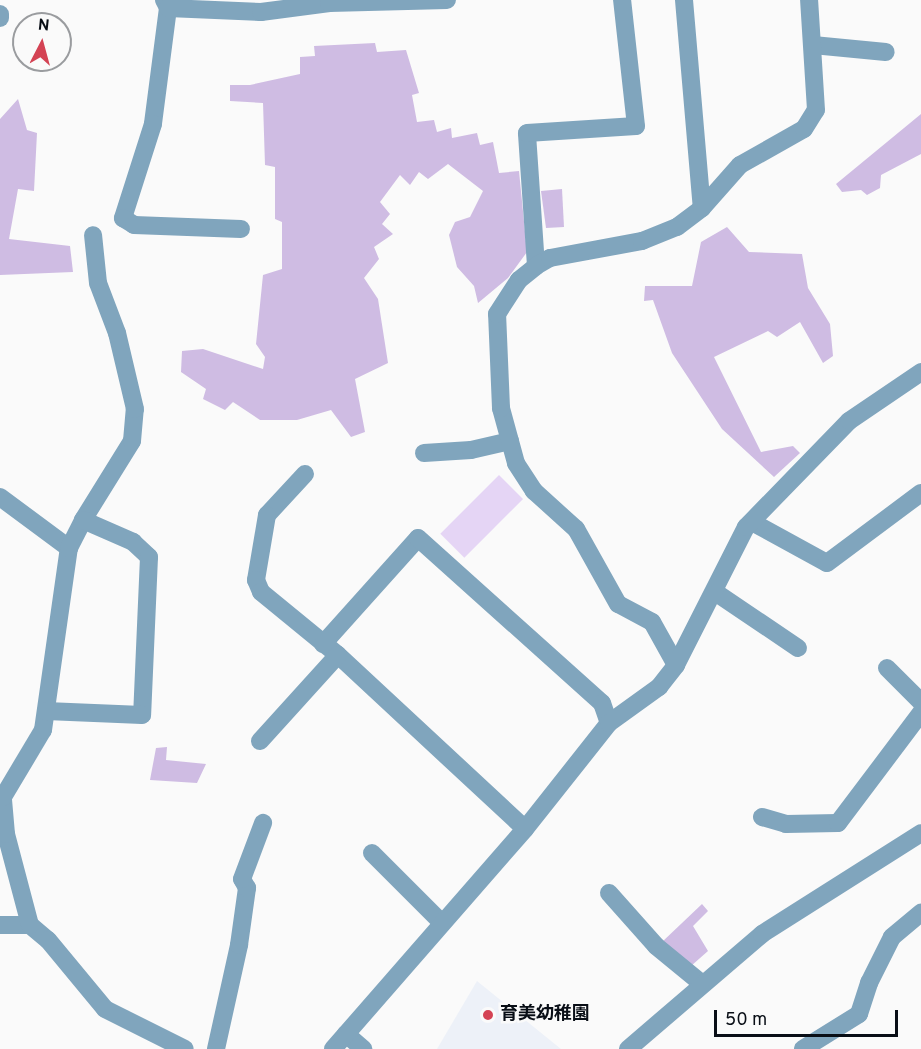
<!DOCTYPE html>
<meta charset="utf-8">
<style>
body{margin:0}
#map{position:relative;width:921px;height:1049px;overflow:hidden;background:#fafafa;font-family:Overpass,"Noto Sans JP",sans-serif}
div>[style]{position:absolute}
[style*='--x']{left:calc(var(--x)*1px);top:calc(var(--y)*1px);width:calc(var(--w)*1px);rotate:calc(var(--a)*1deg)}
.built>*{inset:0;background:#edf1f8}
.green>*{inset:0;background:#e5d5f5;transform-origin:0 0}
.forest>*{inset:0;background:#cfbce3}
.minor>*{height:18px;margin:-9px;padding:0 9px;transform-origin:9px;border-radius:9px;background:#80a5bd}
.dots>*{width:16px;height:16px;translate:-50% -50%;box-sizing:border-box;border:3px solid #fafafa;border-radius:50%}
span{translate:-50% -50%;white-space:nowrap;text-align:center;line-height:1.15;-webkit-text-stroke:5px #fafafa;paint-order:stroke}
.poi-label{font-size:18px;color:#090e16;font-weight:700}
.left{translate:0 -50%;text-align:left}
.north{position:absolute;left:12px;top:12px;width:60px;height:60px;box-sizing:border-box;background:#fafafa;border:2px solid #9a9c9f;border-radius:50%;rotate:6deg;font-size:16px;font-weight:700;line-height:24px;text-align:center;color:#090e16}
.north::after{content:'';display:block;margin:auto;width:21px;height:27px;background:#d44354;clip-path:polygon(50% 0,100% 100%,50% 72%,0 100%)}
.scale{position:absolute;left:714px;top:1010px;width:184px;height:27px;box-sizing:border-box;border:3px solid #090e16;border-top:0;padding-left:8px;font-size:18px;line-height:21px;white-space:nowrap;color:#090e16;-webkit-text-stroke:4px #fafafa;paint-order:stroke}
</style>
<div id="map">
<div class="built">
<i style="clip-path:polygon(477px 981px,561px 1049px,437px 1049px)"></i>
</div>
<div class="green">
<i style="left:499px;top:475px;width:34px;height:83px;rotate:45deg"></i>
</div>
<div class="forest">
<i style="clip-path:polygon(375px 43px,377px 52px,406px 50px,419px 93px,412px 95px,417px 122px,434px 120px,437px 132px,451px 128px,452px 138px,477px 133px,480px 145px,493px 142px,499px 173px,519px 171px,527px 252px,508px 278px,478px 303px,474px 286px,457px 267px,449px 235px,455px 222px,470px 217px,483px 191px,448px 164px,428px 179px,419px 172px,410px 185px,400px 175px,380px 202px,390px 214px,382px 224px,393px 234px,374px 247px,379px 259px,364px 278px,378px 299px,388px 363px,355px 379px,365px 432px,351px 437px,331px 410px,297px 420px,260px 420px,233px 402px,225px 410px,203px 399px,206px 389px,181px 372px,182px 351px,203px 349px,263px 369px,265px 357px,256px 344px,263px 275px,282px 269px,282px 222px,275px 219px,275px 167px,265px 165px,263px 103px,230px 101px,230px 85px,250px 85px,300px 74px,300px 57px,315px 56px,314px 46px)"></i>
<i style="clip-path:polygon(18px 99px,27px 130px,37px 133px,34px 191px,18px 189px,9px 239px,70px 246px,73px 272px,0 275px,0 119px)"></i>
<i style="clip-path:polygon(921px 114px,921px 154px,881px 175px,880px 188px,867px 195px,861px 190px,842px 192px,836px 184px)"></i>
<i style="clip-path:polygon(562px 189px,564px 227px,546px 228px,541px 191px)"></i>
<i style="clip-path:polygon(727px 227px,749px 252px,802px 254px,808px 288px,830px 324px,833px 356px,823px 363px,800px 322px,777px 337px,768px 331px,714px 357px,761px 452px,793px 446px,800px 453px,774px 477px,722px 429px,672px 353px,653px 300px,644px 301px,645px 286px,692px 286px,701px 242px)"></i>
<i style="clip-path:polygon(167px 747px,166px 760px,206px 764px,197px 783px,150px 780px,156px 748px)"></i>
<i style="clip-path:polygon(702px 904px,708px 911px,693px 926px,708px 951px,691px 966px,662px 942px)"></i>
</div>
<div class="minor">
<i style="--x:164;--y:0;--w:9;--a:63"></i>
<i style="--x:168;--y:8;--w:117;--a:97.4"></i>
<i style="--x:153;--y:124;--w:99;--a:107.7"></i>
<i style="--x:123;--y:218;--w:13;--a:32"></i>
<i style="--x:134;--y:225;--w:107;--a:2.1"></i>
<i style="--x:684;--y:0;--w:209;--a:85.1"></i>
<i style="--x:168;--y:8;--w:93;--a:2.5"></i>
<i style="--x:261;--y:12;--w:69;--a:-7.5"></i>
<i style="--x:329;--y:3;--w:118;--a:-1.5"></i>
<i style="--x:0;--y:14;--w:4;--a:90"></i>
<i style="--x:813;--y:45;--w:73;--a:5.5"></i>
<i style="--x:536;--y:266;--w:133;--a:-93.9"></i>
<i style="--x:527;--y:133;--w:109;--a:-3.7"></i>
<i style="--x:636;--y:126;--w:127;--a:-96.3"></i>
<i style="--x:424;--y:453;--w:47;--a:-3.7"></i>
<i style="--x:471;--y:450;--w:40;--a:-13"></i>
<i style="--x:305;--y:474;--w:56;--a:132.8"></i>
<i style="--x:267;--y:515;--w:66;--a:99.6"></i>
<i style="--x:256;--y:580;--w:13;--a:67"></i>
<i style="--x:261;--y:592;--w:99;--a:39.3"></i>
<i style="--x:338;--y:655;--w:255;--a:42.9"></i>
<i style="--x:0;--y:497;--w:86;--a:36.5"></i>
<i style="--x:83;--y:520;--w:93;--a:-58.2"></i>
<i style="--x:132;--y:441;--w:32;--a:-85"></i>
<i style="--x:135;--y:409;--w:78;--a:-103.3"></i>
<i style="--x:117;--y:333;--w:53;--a:-110.8"></i>
<i style="--x:98;--y:283;--w:48;--a:-95.9"></i>
<i style="--x:752;--y:522;--w:85;--a:28.7"></i>
<i style="--x:827;--y:563;--w:117;--a:-36.7"></i>
<i style="--x:715;--y:592;--w:100;--a:34"></i>
<i style="--x:323;--y:644;--w:142;--a:-48.1"></i>
<i style="--x:418;--y:538;--w:247;--a:41.9"></i>
<i style="--x:602;--y:703;--w:21;--a:71"></i>
<i style="--x:676;--y:665;--w:49;--a:-119.2"></i>
<i style="--x:652;--y:622;--w:38;--a:-152"></i>
<i style="--x:618;--y:604;--w:86;--a:-119.2"></i>
<i style="--x:576;--y:529;--w:57;--a:-137.9"></i>
<i style="--x:534;--y:491;--w:33;--a:-123"></i>
<i style="--x:516;--y:463;--w:57;--a:-105.3"></i>
<i style="--x:501;--y:408;--w:94;--a:-92.4"></i>
<i style="--x:497;--y:314;--w:40;--a:-57.1"></i>
<i style="--x:519;--y:280;--w:22;--a:-39"></i>
<i style="--x:536;--y:266;--w:16;--a:-30"></i>
<i style="--x:550;--y:258;--w:94;--a:-10.5"></i>
<i style="--x:642;--y:241;--w:38;--a:-22"></i>
<i style="--x:677;--y:227;--w:31;--a:-37"></i>
<i style="--x:702;--y:208;--w:57;--a:-48.5"></i>
<i style="--x:740;--y:165;--w:73;--a:-29.4"></i>
<i style="--x:804;--y:129;--w:22;--a:-58"></i>
<i style="--x:816;--y:110;--w:110;--a:-93.6"></i>
<i style="--x:887;--y:668;--w:48;--a:45"></i>
<i style="--x:260;--y:741;--w:116;--a:-47.8"></i>
<i style="--x:762;--y:817;--w:25;--a:16"></i>
<i style="--x:786;--y:824;--w:52;--a:-1.1"></i>
<i style="--x:838;--y:823;--w:138;--a:-53"></i>
<i style="--x:372;--y:853;--w:99;--a:45"></i>
<i style="--x:609;--y:893;--w:71;--a:48.4"></i>
<i style="--x:656;--y:946;--w:58;--a:39.4"></i>
<i style="--x:0;--y:925;--w:30;--a:0"></i>
<i style="--x:30;--y:925;--w:23;--a:40"></i>
<i style="--x:48;--y:940;--w:89;--a:50.4"></i>
<i style="--x:105;--y:1009;--w:89;--a:26.6"></i>
<i style="--x:30;--y:925;--w:94;--a:-104.8"></i>
<i style="--x:6;--y:834;--w:37;--a:-95"></i>
<i style="--x:3;--y:797;--w:78;--a:-59.2"></i>
<i style="--x:43;--y:730;--w:184;--a:-81.9"></i>
<i style="--x:69;--y:548;--w:31;--a:-63"></i>
<i style="--x:83;--y:520;--w:55;--a:23.7"></i>
<i style="--x:133;--y:542;--w:22;--a:43"></i>
<i style="--x:149;--y:557;--w:158;--a:92.5"></i>
<i style="--x:142;--y:715;--w:96;--a:-177.6"></i>
<i style="--x:346;--y:1034;--w:23;--a:41"></i>
<i style="--x:216;--y:1049;--w:107;--a:-77.5"></i>
<i style="--x:239;--y:945;--w:58;--a:-82"></i>
<i style="--x:247;--y:888;--w:10;--a:-119"></i>
<i style="--x:242;--y:879;--w:60;--a:-69.4"></i>
<i style="--x:333;--y:1049;--w:292;--a:-48.9"></i>
<i style="--x:525;--y:829;--w:135;--a:-51.6"></i>
<i style="--x:609;--y:723;--w:62;--a:-35.8"></i>
<i style="--x:659;--y:687;--w:28;--a:-52"></i>
<i style="--x:676;--y:665;--w:155;--a:-63.1"></i>
<i style="--x:746;--y:527;--w:148;--a:-45.8"></i>
<i style="--x:849;--y:421;--w:87;--a:-34.2"></i>
<i style="--x:628;--y:1049;--w:177;--a:-40.6"></i>
<i style="--x:762;--y:934;--w:188;--a:-32.4"></i>
<i style="--x:803;--y:1049;--w:66;--a:-32"></i>
<i style="--x:859;--y:1014;--w:33;--a:-72"></i>
<i style="--x:869;--y:983;--w:51;--a:-63.4"></i>
<i style="--x:892;--y:937;--w:38;--a:-40"></i>
</div>
<div class="dots">
<i style="left:488px;top:1015px;background:#d44354"></i>
</div>
<div class="poi-label">
<span class="left" style="left:500px;top:1015px">育美幼稚園</span>
</div>
<div class="north">N</div>
<div class="scale">50 m</div>
</div>
